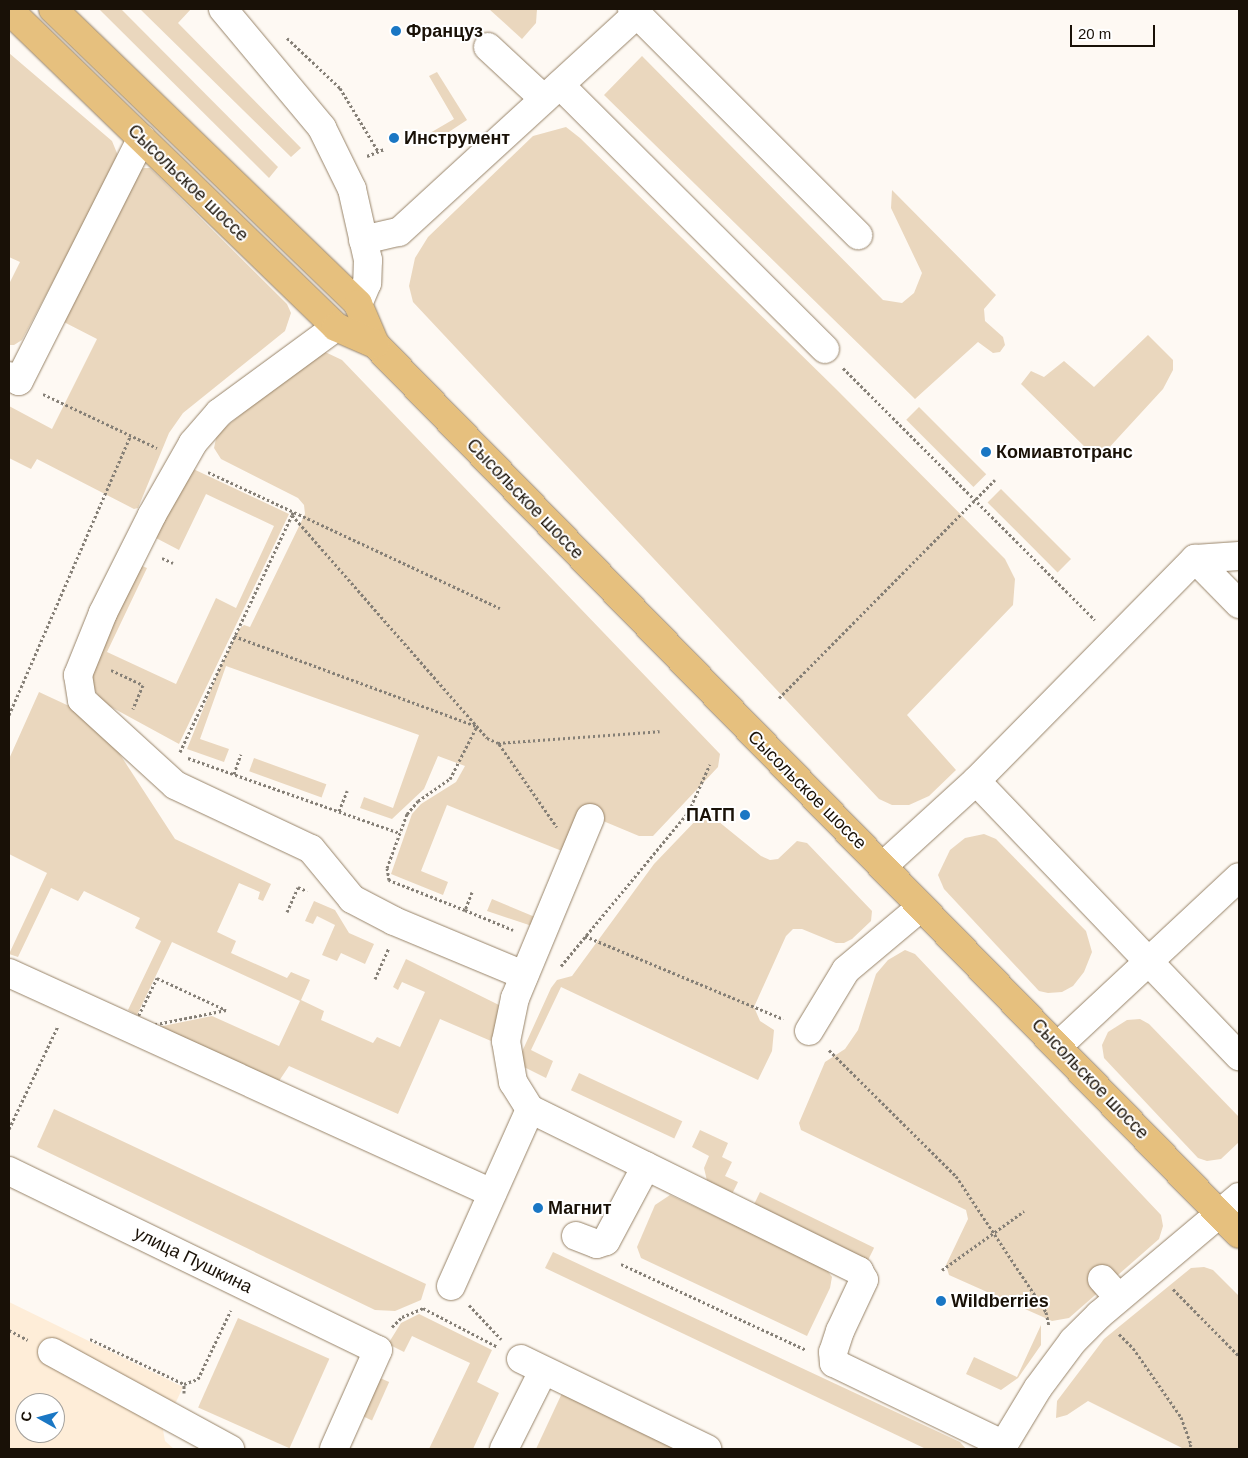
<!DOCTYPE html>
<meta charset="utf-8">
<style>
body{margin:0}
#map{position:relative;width:1248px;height:1458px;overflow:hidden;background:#fef9f3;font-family:Arial,sans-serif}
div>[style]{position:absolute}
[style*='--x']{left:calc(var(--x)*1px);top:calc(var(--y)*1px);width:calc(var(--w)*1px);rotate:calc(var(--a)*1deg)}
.built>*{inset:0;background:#feedd8}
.green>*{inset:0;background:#ead7be;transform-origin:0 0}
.path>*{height:3px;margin-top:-1.5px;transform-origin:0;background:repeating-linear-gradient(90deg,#857f76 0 2.5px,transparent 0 5px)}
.roads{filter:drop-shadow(0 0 1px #988469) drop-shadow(0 0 1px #988469)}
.minor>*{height:28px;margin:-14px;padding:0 14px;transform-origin:14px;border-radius:14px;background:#fff}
.major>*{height:28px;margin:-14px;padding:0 14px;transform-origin:14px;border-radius:14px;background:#e6c07e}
.dots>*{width:14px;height:14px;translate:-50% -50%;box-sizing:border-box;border:2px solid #fff;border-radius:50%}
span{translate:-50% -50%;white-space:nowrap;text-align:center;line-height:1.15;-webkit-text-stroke:4px #fff;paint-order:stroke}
.poi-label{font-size:18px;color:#191107;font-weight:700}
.left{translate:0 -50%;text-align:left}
.right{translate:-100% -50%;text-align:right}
.street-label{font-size:18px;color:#191107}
.frame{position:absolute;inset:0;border:10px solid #191107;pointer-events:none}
.north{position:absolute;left:15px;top:1393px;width:50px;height:50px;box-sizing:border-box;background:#fff;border:1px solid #a3a09c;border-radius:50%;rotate:277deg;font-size:14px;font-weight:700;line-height:20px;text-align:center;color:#191107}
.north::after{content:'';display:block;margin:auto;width:18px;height:22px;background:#1a77c4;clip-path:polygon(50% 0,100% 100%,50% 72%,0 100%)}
.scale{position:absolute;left:1070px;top:25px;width:85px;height:22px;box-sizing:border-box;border:2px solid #191107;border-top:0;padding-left:6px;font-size:15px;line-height:18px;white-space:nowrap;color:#191107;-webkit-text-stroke:4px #fff;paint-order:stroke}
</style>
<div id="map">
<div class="built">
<i style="clip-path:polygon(evenodd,9px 1302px,183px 1387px,163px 1430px,165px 1441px,174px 1449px,9px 1449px,9px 1302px,25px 1403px,55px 1403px,55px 1433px,25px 1433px,25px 1403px)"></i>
</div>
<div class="green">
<i style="clip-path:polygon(99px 9px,121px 9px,278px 167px,269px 178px)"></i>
<i style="clip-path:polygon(140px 9px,191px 9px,178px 23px,301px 148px,291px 157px)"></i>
<i style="clip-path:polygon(489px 9px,537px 9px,536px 23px,522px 39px)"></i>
<i style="clip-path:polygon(9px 53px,112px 141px,119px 158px,22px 340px,14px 345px,9px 345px,9px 284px,20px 262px,9px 257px)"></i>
<i style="clip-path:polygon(642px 56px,883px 300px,902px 303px,914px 293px,922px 273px,891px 208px,892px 190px,996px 295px,984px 309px,985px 321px,1003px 337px,1005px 345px,1000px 352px,993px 353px,978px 342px,915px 399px,604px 95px)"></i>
<i style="clip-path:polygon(437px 72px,467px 120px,435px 141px,430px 133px,454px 119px,429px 76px)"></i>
<i style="clip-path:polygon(566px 127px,580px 138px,836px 389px,1005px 559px,1015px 579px,1013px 605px,907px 715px,956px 770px,929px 796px,909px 805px,892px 805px,879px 799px,413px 302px,409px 286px,415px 258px,428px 237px,533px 136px)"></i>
<i style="clip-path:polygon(144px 168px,150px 168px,287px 304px,291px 313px,285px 331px,183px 413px,169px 433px,138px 508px,134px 509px,37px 459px,31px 469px,9px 458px,9px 406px,52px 429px,97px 339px,60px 320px,137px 171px)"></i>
<i style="clip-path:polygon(1148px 335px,1173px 360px,1173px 370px,1163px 389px,1106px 451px,1098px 454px,1089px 451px,1021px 384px,1031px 371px,1044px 377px,1064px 361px,1094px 387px)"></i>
<i style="clip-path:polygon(323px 351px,342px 360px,720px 754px,718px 767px,653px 836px,639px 836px,584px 813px,532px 926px,487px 911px,492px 899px,535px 917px,562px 851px,447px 805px,421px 871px,448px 882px,443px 895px,391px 874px,412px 814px,421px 804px,456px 782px,465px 766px,438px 756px,424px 789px,392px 819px,360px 808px,364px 797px,393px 808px,419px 735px,226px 666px,200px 739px,229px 749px,224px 762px,187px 749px,218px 672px,239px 629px,244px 625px,250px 627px,305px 514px,304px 505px,298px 498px,221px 459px,214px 448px,217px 434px,314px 355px)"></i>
<i style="left:919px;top:407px;width:95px;height:18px;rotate:45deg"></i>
<i style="clip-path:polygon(189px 467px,289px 514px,179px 744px,102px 702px,91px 684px,95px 656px,137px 564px,147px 568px,107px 652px,176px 684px,216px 598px,236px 608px,274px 526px,206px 494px,179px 550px,156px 538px)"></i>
<i style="left:1001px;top:489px;width:99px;height:19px;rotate:45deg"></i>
<i style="clip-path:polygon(39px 692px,97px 719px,175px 839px,271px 884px,263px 901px,258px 899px,260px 892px,239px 883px,217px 932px,236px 941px,231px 953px,287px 978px,291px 972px,310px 980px,301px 1000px,324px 1011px,321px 1020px,373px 1043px,377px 1037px,400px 1047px,425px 992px,402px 982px,398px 990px,393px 987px,406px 959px,501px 1006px,491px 1041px,440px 1019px,398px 1114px,289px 1066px,279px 1081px,270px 1083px,153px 1028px,212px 1016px,279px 1046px,300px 1001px,172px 942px,137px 1015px,128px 1010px,161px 941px,135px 928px,140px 918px,84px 891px,78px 901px,51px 888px,18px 957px,9px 954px,47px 873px,9px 854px,9px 759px)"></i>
<i style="left:254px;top:758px;width:77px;height:14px;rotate:20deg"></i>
<i style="clip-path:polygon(708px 813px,761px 856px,770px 860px,778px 859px,797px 841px,807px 843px,872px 911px,871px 921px,852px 939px,844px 943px,836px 943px,802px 929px,793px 929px,786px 936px,754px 1007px,760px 1021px,774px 1030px,772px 1051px,758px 1080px,561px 987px,531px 1050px,553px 1061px,546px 1078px,522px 1066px,521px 1054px,551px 988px,557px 980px,572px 976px,654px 864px,701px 815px)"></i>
<i style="clip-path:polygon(984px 834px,996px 839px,1086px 931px,1092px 952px,1084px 972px,1073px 986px,1062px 992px,1048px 993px,1039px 991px,944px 889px,938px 875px,950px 850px,965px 838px)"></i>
<i style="clip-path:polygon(314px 901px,335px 910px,349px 933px,374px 944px,365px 964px,341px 953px,337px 961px,322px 955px,335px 925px,317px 916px,313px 924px,305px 921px)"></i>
<i style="clip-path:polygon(905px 950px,915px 954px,1161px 1215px,1163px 1226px,1159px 1239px,1069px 1318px,1052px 1321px,949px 1275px,946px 1265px,968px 1219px,966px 1210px,801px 1130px,799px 1123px,825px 1062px,845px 1049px,858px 1030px,876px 974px,888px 960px)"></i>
<i style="clip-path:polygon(1140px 1019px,1149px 1024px,1239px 1117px,1239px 1142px,1221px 1159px,1207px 1161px,1198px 1158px,1104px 1058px,1102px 1045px,1108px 1032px,1127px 1020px)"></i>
<i style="left:579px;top:1073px;width:114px;height:19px;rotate:25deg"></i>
<i style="clip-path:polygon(54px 1109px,426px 1284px,421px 1300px,395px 1311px,375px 1310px,37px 1147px)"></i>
<i style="clip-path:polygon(700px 1130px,728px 1143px,722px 1157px,732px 1162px,725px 1176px,738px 1182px,731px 1196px,708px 1185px,704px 1168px,709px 1156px,692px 1147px)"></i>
<i style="left:760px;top:1192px;width:127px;height:16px;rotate:26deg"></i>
<i style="clip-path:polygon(670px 1195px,825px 1267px,832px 1277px,830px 1288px,807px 1336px,641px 1258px,637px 1247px,655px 1205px)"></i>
<i style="clip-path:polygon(553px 1252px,960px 1442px,966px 1449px,926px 1449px,545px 1268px)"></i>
<i style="clip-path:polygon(1204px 1267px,1213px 1270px,1239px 1296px,1239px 1449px,1184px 1449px,1088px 1401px,1067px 1415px,1056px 1418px,1057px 1401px,1104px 1339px,1191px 1268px)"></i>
<i style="clip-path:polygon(419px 1314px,492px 1350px,477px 1382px,499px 1393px,473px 1449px,429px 1449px,470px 1363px,412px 1336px,404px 1352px,388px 1344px,401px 1323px)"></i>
<i style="left:238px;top:1318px;width:100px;height:98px;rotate:24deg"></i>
<i style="clip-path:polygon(1041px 1325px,1041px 1345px,1018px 1378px,1001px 1390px,966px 1374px,974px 1357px,1017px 1377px)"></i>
<i style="left:380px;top:1378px;width:10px;height:42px;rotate:24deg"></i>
<i style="clip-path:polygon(563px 1391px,684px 1449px,536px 1449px)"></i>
</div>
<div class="path">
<i style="--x:287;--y:38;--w:73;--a:43.3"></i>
<i style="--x:340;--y:88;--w:74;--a:58.9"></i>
<i style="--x:367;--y:156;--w:18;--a:-22"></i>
<i style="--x:843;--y:368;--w:356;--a:45"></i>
<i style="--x:43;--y:394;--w:126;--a:25.3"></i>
<i style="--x:208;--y:472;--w:322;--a:25"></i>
<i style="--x:293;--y:512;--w:3;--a:108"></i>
<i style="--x:292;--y:515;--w:296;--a:48.8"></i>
<i style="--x:487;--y:738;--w:12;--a:24"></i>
<i style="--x:498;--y:743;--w:162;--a:-4.2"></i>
<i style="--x:162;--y:558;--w:12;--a:24"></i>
<i style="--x:234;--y:636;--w:258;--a:20.4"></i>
<i style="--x:111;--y:670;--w:35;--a:25"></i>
<i style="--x:143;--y:685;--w:26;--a:113"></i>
<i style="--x:779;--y:698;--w:307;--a:-45.3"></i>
<i style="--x:9;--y:715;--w:305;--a:-66.5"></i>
<i style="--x:499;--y:744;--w:101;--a:55.1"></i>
<i style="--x:180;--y:752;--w:262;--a:-64.7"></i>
<i style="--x:188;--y:758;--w:225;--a:19.5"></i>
<i style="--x:234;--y:774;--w:21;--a:-71"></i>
<i style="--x:339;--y:811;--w:22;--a:-68"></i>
<i style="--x:472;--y:892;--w:19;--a:111"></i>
<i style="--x:465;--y:910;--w:82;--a:-158.5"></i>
<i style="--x:389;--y:880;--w:12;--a:-99"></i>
<i style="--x:387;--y:868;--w:58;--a:-69.7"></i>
<i style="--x:407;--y:814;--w:17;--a:-50"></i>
<i style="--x:418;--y:801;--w:39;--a:-35"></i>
<i style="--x:450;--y:779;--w:59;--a:-63"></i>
<i style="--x:465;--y:910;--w:52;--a:22.6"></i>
<i style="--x:287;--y:912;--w:27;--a:-66"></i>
<i style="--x:298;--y:887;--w:10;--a:24"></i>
<i style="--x:585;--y:936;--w:215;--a:22.7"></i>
<i style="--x:561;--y:966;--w:201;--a:-50.4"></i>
<i style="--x:689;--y:811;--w:51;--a:-65.9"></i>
<i style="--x:157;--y:978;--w:76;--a:24.9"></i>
<i style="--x:226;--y:1010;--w:96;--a:168.6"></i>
<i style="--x:132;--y:1029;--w:57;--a:-63.9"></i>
<i style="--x:375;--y:979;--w:34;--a:-66"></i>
<i style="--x:829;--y:1050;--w:179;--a:44.8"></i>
<i style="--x:956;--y:1176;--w:163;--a:56.5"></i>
<i style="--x:1046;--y:1312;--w:14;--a:78"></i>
<i style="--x:9;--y:1129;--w:114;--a:-64.6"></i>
<i style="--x:621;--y:1264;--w:204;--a:24.9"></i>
<i style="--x:942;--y:1270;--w:101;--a:-35.7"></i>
<i style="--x:1173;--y:1289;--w:94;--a:45.4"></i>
<i style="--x:469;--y:1305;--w:47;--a:46.7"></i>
<i style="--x:392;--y:1327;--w:14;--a:-45"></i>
<i style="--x:402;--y:1317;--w:23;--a:-23"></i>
<i style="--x:423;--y:1308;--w:85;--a:27.5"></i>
<i style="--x:9;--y:1330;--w:21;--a:28"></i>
<i style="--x:1119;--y:1334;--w:20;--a:45"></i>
<i style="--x:1133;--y:1348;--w:84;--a:55.2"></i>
<i style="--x:1181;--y:1417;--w:29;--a:70"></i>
<i style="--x:1191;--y:1444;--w:5;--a:112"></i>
<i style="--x:90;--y:1339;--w:104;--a:25.6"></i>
<i style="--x:184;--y:1393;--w:9;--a:-90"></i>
<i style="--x:184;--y:1384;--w:15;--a:-20"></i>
<i style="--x:198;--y:1379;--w:76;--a:-64.4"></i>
</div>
<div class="roads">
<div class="minor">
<i style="--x:223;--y:9;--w:155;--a:50.2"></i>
<i style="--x:322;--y:128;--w:68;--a:63.8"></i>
<i style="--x:352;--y:189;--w:73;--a:77.3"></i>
<i style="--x:368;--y:260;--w:23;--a:92"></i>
<i style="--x:367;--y:283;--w:23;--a:113"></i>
<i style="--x:632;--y:9;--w:320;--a:45"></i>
<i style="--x:488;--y:47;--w:76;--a:42.9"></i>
<i style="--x:560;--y:85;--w:374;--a:44.9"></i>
<i style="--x:363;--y:240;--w:37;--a:-13"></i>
<i style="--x:399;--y:232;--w:323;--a:-42.5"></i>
<i style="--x:336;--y:327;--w:145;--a:143.7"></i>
<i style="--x:219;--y:413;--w:40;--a:131"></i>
<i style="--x:193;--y:443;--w:83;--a:119.7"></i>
<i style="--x:152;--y:515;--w:110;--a:116.6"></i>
<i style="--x:103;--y:613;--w:67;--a:112"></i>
<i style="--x:78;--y:675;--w:25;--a:81"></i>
<i style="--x:82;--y:700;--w:126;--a:42.4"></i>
<i style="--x:175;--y:785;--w:150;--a:25.2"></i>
<i style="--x:311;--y:849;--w:65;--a:50.6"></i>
<i style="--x:352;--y:899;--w:47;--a:27.6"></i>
<i style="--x:394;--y:921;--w:141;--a:22.6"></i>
<i style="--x:9;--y:376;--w:11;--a:27"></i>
<i style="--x:19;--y:381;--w:272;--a:-63.2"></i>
<i style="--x:1195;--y:559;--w:63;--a:45.6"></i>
<i style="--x:976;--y:781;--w:381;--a:46.3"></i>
<i style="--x:590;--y:818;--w:195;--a:112.6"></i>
<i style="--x:515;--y:998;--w:44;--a:101.8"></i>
<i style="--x:506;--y:1041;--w:42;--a:80.3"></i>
<i style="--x:513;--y:1082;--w:32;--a:58"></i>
<i style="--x:530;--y:1109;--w:367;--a:26.2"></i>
<i style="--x:859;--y:1271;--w:10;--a:61"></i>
<i style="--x:864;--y:1280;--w:56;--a:115.2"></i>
<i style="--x:840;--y:1331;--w:22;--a:108"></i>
<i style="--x:833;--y:1352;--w:11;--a:85"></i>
<i style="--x:834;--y:1363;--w:187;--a:25.7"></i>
<i style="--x:883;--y:866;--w:126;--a:-42.4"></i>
<i style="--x:976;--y:781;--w:312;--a:-45.4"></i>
<i style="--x:1195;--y:559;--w:44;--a:-3.9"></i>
<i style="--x:9;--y:973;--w:531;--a:24.49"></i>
<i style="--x:809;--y:1031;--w:71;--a:-58.8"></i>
<i style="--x:846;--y:970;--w:98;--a:-40"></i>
<i style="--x:1059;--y:1045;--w:246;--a:-43"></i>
<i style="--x:9;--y:1171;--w:410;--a:25.9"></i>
<i style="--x:378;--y:1350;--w:108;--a:114"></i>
<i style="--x:576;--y:1236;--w:22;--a:21"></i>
<i style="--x:597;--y:1244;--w:9;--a:-18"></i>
<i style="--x:606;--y:1241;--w:85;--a:-61.9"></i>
<i style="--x:1102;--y:1279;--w:25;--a:48"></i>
<i style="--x:451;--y:1286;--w:194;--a:-65.9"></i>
<i style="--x:52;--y:1352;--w:203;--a:28.6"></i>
<i style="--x:521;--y:1359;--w:207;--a:25.8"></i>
<i style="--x:504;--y:1449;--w:87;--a:-63.4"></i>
<i style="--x:1001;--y:1449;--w:71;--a:-58.8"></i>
<i style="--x:1038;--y:1388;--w:59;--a:-53.3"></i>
<i style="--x:1073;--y:1341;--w:37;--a:-45"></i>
<i style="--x:1099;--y:1315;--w:183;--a:-40.1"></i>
</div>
<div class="major">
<i style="--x:53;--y:9;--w:424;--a:44"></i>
<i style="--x:358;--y:304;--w:43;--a:67"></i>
<i style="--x:375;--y:344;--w:1240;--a:45.85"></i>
<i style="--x:9;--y:10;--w:455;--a:44.1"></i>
<i style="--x:336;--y:327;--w:43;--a:23.6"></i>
</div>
</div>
<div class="dots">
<i style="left:396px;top:31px;background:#1a77c4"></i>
<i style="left:394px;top:138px;background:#1a77c4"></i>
<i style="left:986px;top:452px;background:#1a77c4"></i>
<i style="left:745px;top:815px;background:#1a77c4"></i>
<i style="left:538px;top:1208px;background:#1a77c4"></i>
<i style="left:941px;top:1301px;background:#1a77c4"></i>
</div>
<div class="poi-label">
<span class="left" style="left:406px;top:31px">Француз</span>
<span class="left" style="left:404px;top:138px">Инструмент</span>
<span class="left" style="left:996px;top:452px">Комиавтотранс</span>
<span class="right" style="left:735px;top:815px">ПАТП</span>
<span class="left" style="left:548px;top:1208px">Магнит</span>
<span class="left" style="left:951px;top:1301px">Wildberries</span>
</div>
<div class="street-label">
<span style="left:188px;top:183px;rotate:44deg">Сысольское шоссе</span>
<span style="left:525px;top:499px;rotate:46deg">Сысольское шоссе</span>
<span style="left:807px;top:790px;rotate:45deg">Сысольское шоссе</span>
<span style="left:1090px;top:1079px;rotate:46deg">Сысольское шоссе</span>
<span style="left:193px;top:1260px;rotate:26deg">улица Пушкина</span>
</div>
<div class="frame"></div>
<div class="north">С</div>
<div class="scale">20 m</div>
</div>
